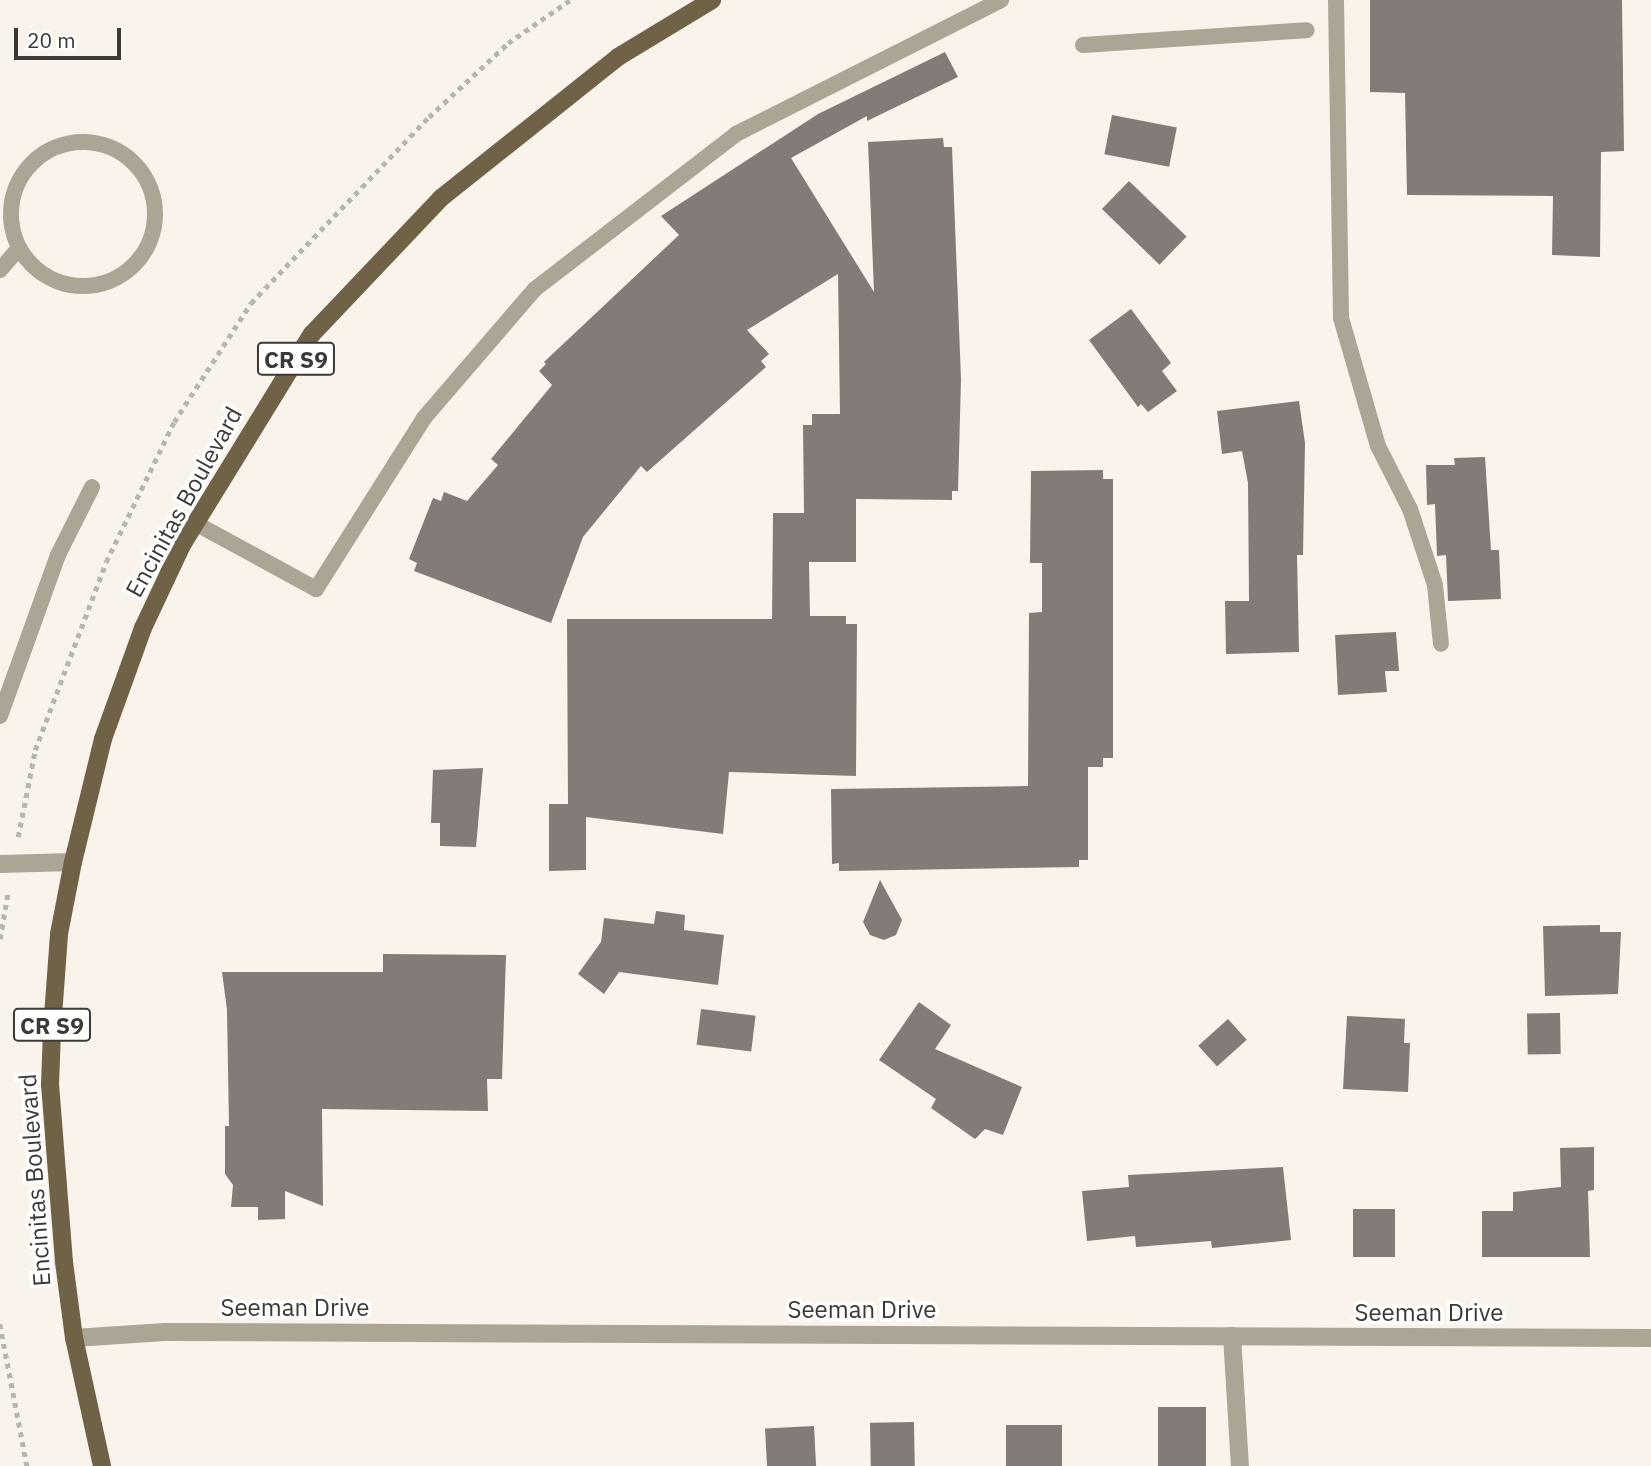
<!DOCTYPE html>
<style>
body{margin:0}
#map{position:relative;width:1651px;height:1466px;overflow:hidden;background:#faf3eb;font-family:"IBM Plex Sans",sans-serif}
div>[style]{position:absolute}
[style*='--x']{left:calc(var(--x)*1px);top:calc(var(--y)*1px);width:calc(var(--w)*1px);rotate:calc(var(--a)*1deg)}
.building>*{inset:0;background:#847a77;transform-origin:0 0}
.path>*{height:4.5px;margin-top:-2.25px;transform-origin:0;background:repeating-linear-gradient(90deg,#bab4ae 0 5px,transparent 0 10px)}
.lane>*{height:16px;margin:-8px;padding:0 8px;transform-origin:8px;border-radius:8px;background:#aca495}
.lane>.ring{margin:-8px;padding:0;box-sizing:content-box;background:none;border:16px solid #aca495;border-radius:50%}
.street>*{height:18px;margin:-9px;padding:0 9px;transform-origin:9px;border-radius:9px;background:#aca495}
.primary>*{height:18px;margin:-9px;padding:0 9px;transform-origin:9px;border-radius:9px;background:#6f6247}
span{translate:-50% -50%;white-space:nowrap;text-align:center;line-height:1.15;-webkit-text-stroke:7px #fff;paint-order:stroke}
.shield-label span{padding:2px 5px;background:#fff;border:2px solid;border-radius:5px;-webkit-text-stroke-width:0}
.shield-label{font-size:23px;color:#3b3836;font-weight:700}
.street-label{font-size:24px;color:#3b3836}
.scale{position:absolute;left:14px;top:28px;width:107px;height:32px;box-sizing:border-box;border:4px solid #3b3836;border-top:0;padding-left:9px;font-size:21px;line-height:24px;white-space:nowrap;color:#3b3836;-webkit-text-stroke:5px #fff;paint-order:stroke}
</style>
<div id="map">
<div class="building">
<i style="clip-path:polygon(1370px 0,1622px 0,1624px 151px,1601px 152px,1600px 257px,1552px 255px,1553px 196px,1407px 195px,1405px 93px,1370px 92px)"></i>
<i style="clip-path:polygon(945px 52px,958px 77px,867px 121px,867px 116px,791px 158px,874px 292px,868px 142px,943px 138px,944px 147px,952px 147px,961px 379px,958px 491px,952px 491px,952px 500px,856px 499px,856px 562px,809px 562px,810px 616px,846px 616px,846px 624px,857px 624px,856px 776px,729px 772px,723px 834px,586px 817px,586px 870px,549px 871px,549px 804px,568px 804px,567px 619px,772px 619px,773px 513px,804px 513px,803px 425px,812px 425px,812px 414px,840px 414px,838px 274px,747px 330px,769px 354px,761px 361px,766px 367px,647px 472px,641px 466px,583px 537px,551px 623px,414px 571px,417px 563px,409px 559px,433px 498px,441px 501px,444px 492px,467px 501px,498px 465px,491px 459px,552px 385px,539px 371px,546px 364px,544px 362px,679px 235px,661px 216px,818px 114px)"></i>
<i style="left:1112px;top:115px;width:66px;height:40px;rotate:11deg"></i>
<i style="left:1129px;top:181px;width:80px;height:39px;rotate:44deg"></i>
<i style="clip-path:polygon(1131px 309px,1171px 363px,1162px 371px,1177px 391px,1148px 412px,1141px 404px,1138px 407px,1089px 340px)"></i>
<i style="clip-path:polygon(1299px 401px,1305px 443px,1303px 555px,1297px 555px,1299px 652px,1226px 654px,1225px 601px,1249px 601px,1248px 483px,1242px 451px,1222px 454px,1217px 411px)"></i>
<i style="clip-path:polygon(1485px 457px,1491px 550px,1499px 550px,1501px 599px,1448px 601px,1446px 555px,1437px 556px,1435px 504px,1427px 505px,1426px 465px,1455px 465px,1454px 458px)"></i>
<i style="clip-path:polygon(1103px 470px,1103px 479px,1113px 479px,1113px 758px,1103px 758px,1103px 767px,1088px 767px,1088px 860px,1079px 860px,1079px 867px,839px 871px,839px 863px,832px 864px,831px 789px,1028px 786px,1029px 613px,1042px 612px,1042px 563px,1030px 563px,1031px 471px)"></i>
<i style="clip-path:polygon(1396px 632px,1399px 671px,1385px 671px,1387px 692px,1338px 695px,1335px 635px)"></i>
<i style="clip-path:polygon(483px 768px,476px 847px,440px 846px,440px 823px,431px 823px,433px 770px)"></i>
<i style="clip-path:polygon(880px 880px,902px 920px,896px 935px,884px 940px,870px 935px,863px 922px)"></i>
<i style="clip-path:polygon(656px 911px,685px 915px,684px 930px,724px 935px,718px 985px,619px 972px,604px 994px,578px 974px,601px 942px,604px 918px,654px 924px)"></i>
<i style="clip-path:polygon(1600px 925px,1600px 932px,1621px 932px,1618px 994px,1545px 996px,1543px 926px)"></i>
<i style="clip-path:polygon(383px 954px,506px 955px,502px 1079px,487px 1079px,488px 1111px,322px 1109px,323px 1206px,285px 1191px,285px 1219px,258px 1220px,258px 1207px,231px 1207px,233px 1185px,225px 1174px,225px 1126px,229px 1126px,227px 1010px,222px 972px,383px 972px)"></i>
<i style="clip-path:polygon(919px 1002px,951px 1025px,935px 1049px,1022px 1087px,1003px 1135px,985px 1129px,975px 1139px,931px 1108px,936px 1099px,879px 1060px)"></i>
<i style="left:701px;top:1009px;width:55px;height:36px;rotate:7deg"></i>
<i style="left:1560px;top:1013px;width:41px;height:33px;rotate:89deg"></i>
<i style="clip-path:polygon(1347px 1016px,1405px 1019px,1404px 1043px,1410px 1043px,1408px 1092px,1343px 1089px)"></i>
<i style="left:1228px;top:1019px;width:28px;height:40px;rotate:48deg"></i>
<i style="clip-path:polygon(1594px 1147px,1594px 1190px,1588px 1191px,1590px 1257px,1482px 1257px,1482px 1211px,1513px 1211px,1513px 1192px,1561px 1187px,1560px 1148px)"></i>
<i style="clip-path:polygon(1283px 1167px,1291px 1240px,1212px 1248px,1211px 1241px,1136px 1247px,1135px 1236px,1087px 1241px,1082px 1191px,1129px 1187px,1128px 1175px)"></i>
<i style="left:1353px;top:1209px;width:42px;height:48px"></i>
<i style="left:1158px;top:1407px;width:48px;height:59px"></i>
<i style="left:914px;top:1422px;width:44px;height:44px;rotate:89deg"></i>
<i style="left:1062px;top:1425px;width:41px;height:56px;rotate:90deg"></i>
<i style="left:814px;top:1426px;width:40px;height:49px;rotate:87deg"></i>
</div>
<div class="path">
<i style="--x:18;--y:837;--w:89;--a:-78.9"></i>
<i style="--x:35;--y:750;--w:201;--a:-69.3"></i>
<i style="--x:106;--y:562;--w:156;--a:-64.1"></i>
<i style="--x:174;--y:422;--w:142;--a:-57.1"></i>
<i style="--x:251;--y:303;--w:257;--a:-46.3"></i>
<i style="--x:429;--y:117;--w:108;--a:-43.1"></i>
<i style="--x:508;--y:43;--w:75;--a:-34.7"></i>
<i style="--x:0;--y:939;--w:49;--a:-80.5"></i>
<i style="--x:0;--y:1324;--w:145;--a:79.2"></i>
</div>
<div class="lane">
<i style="--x:1336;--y:0;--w:318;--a:89.1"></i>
<i style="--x:1341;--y:318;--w:133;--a:73.9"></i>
<i style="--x:1378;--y:446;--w:71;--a:63.1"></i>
<i style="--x:1410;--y:509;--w:80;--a:71.8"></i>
<i style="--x:1435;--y:585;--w:59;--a:84.2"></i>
<i style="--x:1083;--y:45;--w:224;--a:-3.8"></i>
<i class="ring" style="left:11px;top:142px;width:128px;height:128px"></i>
<i style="--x:0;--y:270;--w:29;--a:-49"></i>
<i style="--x:195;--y:523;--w:138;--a:28.6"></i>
<i style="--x:316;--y:589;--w:202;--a:-57.7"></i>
<i style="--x:424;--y:418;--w:170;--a:-49.3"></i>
<i style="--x:535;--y:289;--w:254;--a:-37.6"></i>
<i style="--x:736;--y:134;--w:297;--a:-26.8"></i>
<i style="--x:0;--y:716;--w:171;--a:-70.2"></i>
<i style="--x:58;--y:555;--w:76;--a:-63.4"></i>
</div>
<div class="street">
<i style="--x:0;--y:864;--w:73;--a:-1.6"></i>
<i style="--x:1232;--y:1336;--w:130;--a:86.5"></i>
<i style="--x:74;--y:1338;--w:91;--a:-3.8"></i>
<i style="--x:165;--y:1332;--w:1486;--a:0.23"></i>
</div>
<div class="primary">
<i style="--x:102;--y:1466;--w:131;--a:-102.3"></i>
<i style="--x:74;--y:1338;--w:77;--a:-97.5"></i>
<i style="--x:64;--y:1262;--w:178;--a:-94.5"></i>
<i style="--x:50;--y:1085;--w:55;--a:-87.9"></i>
<i style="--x:52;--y:1030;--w:96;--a:-85.8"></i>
<i style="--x:59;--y:934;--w:73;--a:-79"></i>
<i style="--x:73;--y:862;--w:127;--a:-76.3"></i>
<i style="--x:103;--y:739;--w:118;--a:-70.2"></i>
<i style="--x:143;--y:628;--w:92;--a:-64.8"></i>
<i style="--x:182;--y:545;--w:248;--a:-58.4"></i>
<i style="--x:312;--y:334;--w:187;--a:-46.5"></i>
<i style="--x:441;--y:198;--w:226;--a:-38.5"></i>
<i style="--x:618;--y:57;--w:110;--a:-31.2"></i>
</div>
<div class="shield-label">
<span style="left:296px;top:359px">CR S9</span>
<span style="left:52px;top:1025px">CR S9</span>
</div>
<div class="street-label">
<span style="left:184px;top:502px;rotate:-61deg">Encinitas Boulevard</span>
<span style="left:35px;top:1180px;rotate:-94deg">Encinitas Boulevard</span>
<span style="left:295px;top:1308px">Seeman Drive</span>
<span style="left:862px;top:1310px">Seeman Drive</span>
<span style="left:1429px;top:1313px">Seeman Drive</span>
</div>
<div class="scale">20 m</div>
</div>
